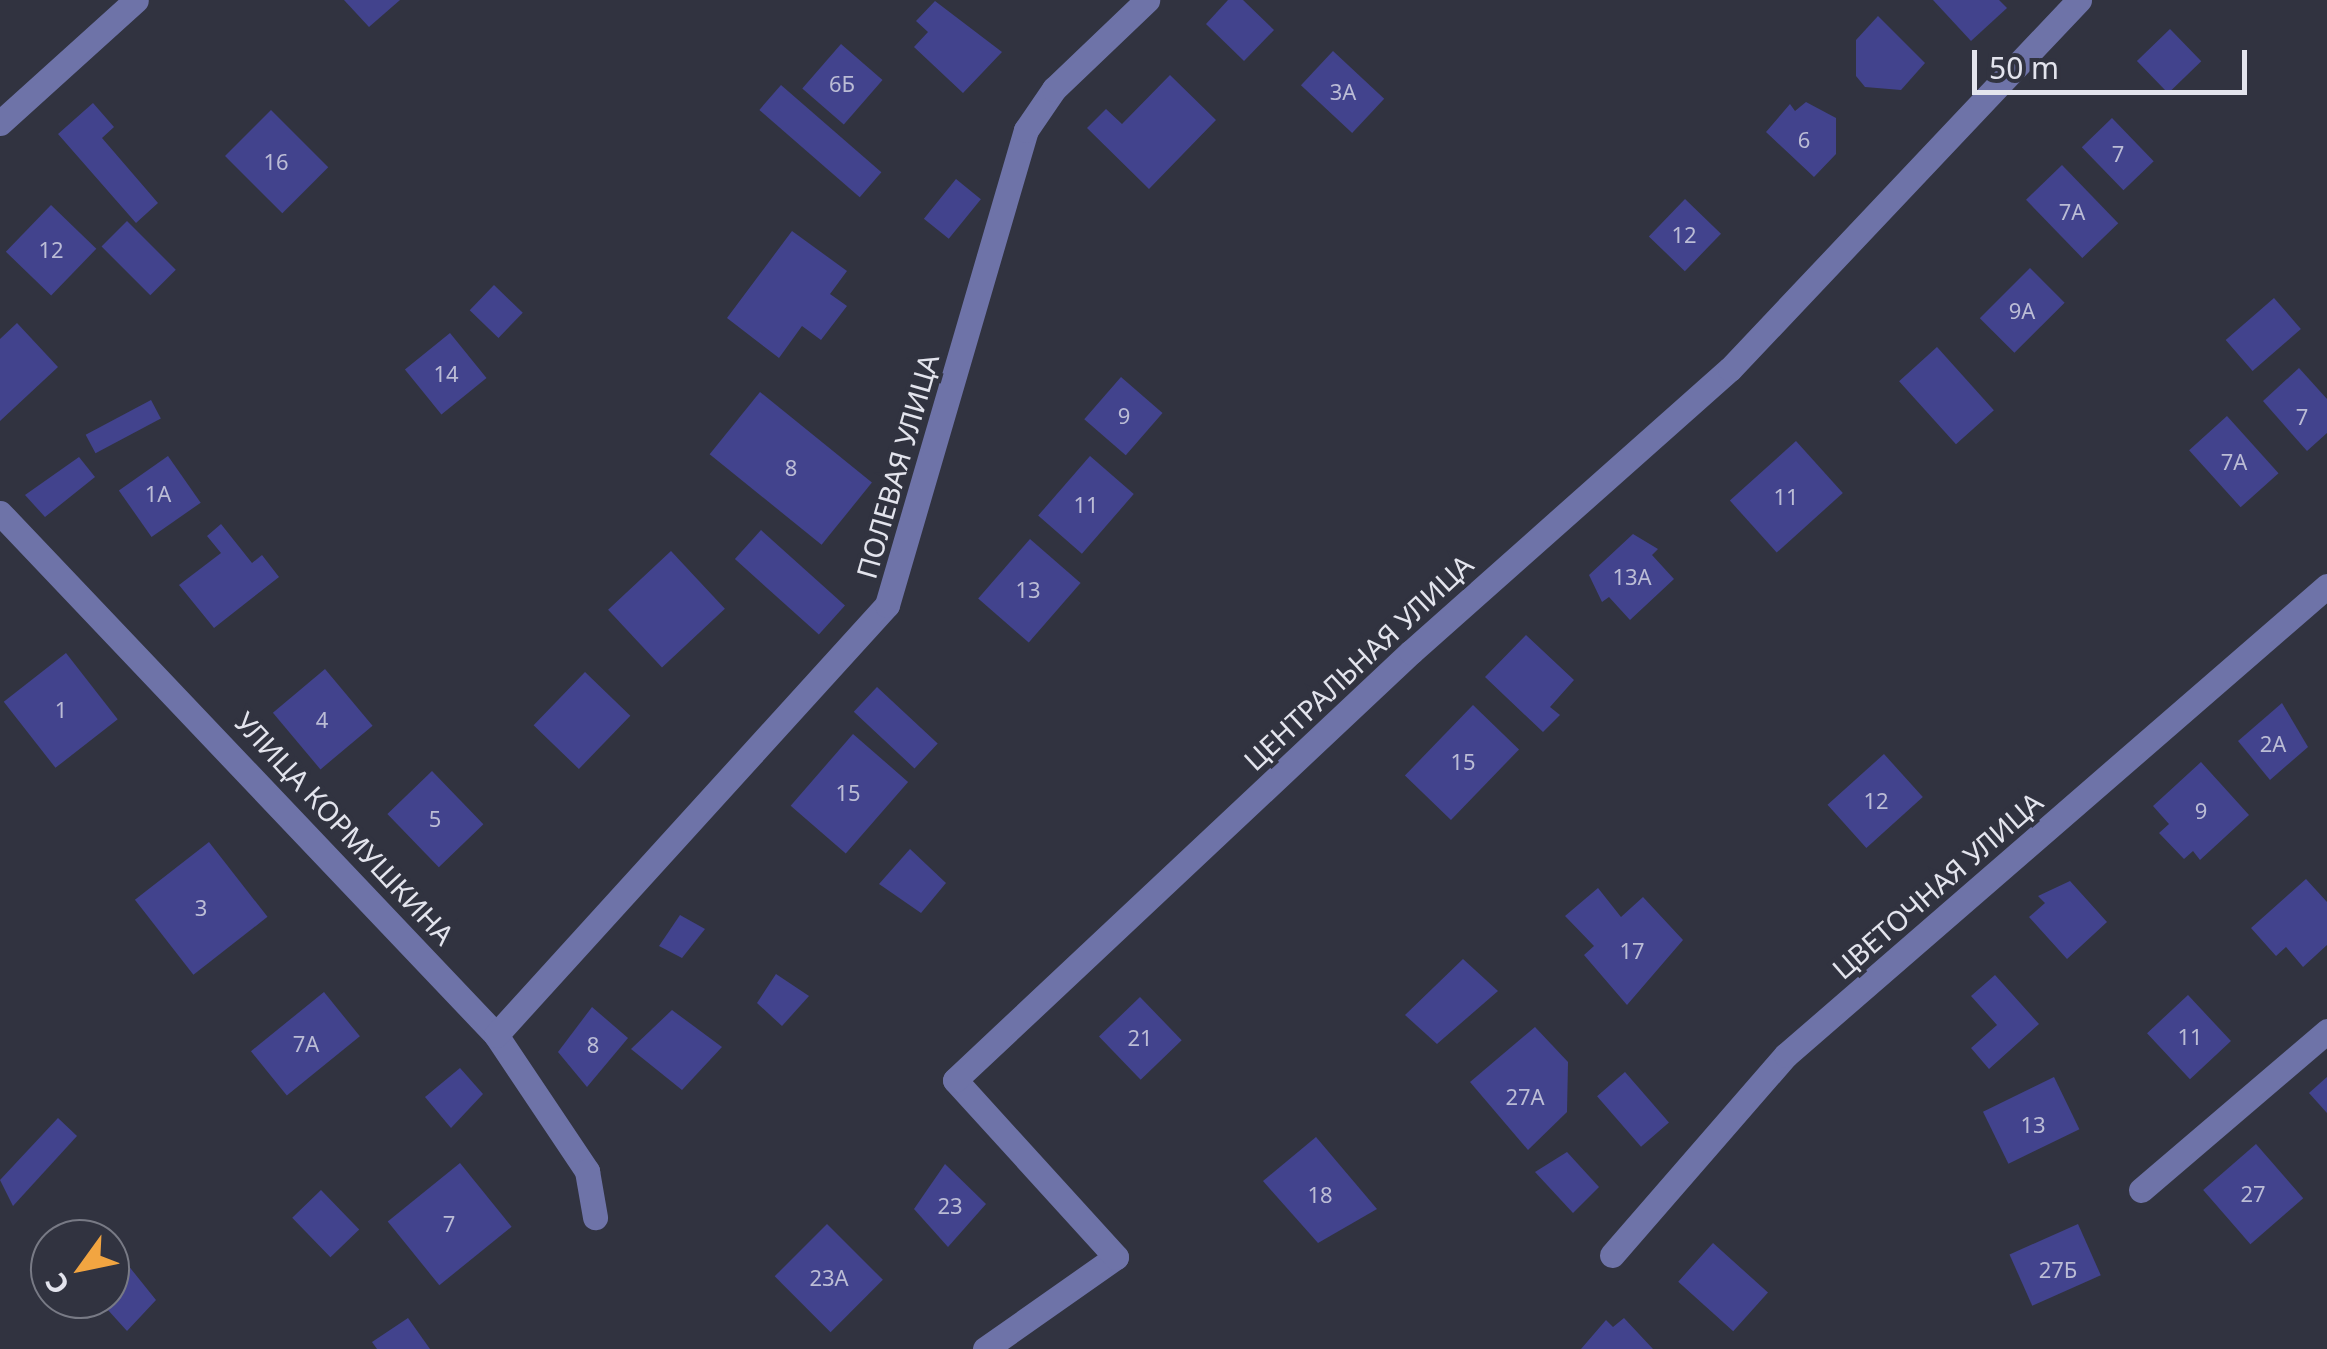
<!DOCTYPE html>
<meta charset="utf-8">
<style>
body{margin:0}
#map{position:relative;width:2327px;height:1349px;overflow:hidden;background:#313340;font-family:"Noto Sans",sans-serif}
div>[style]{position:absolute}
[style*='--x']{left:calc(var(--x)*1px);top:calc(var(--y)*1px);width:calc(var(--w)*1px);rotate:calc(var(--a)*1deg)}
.building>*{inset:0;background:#42438d;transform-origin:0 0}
.minor>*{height:25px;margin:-12.5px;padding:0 12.5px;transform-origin:12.5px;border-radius:12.5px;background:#6e73a8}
span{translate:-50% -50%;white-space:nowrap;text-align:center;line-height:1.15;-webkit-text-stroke:8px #313340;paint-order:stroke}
.number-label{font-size:22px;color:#bbbcd5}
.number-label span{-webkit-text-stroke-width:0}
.street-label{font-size:28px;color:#e3e4ed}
.north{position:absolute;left:30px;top:1219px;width:100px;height:100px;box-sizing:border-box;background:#313340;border:2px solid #787a85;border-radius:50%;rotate:237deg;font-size:28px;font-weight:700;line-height:40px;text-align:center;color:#e3e4ed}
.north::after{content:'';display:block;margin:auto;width:35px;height:45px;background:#f2a541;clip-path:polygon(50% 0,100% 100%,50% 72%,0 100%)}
.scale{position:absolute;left:1972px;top:50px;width:275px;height:45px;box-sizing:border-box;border:5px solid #e3e4ed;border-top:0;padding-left:12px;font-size:30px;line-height:35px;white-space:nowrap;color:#e3e4ed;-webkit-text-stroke:8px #313340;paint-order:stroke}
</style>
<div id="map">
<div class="building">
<i style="clip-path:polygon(344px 0,400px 0,369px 27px)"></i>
<i style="clip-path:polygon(1228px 0,1243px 0,1274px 30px,1244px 61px,1206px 24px)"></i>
<i style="clip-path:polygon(1933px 0,1999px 0,2007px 8px,1971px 41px)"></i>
<i style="clip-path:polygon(935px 1px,1002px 52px,963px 93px,914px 47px,928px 32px,916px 21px)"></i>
<i style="clip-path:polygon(1878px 16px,1925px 63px,1901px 90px,1865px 87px,1856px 76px,1856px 40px)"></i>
<i style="left:2170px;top:29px;width:45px;height:46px;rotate:46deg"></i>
<i style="left:841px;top:44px;width:55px;height:59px;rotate:41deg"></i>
<i style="left:1333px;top:51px;width:70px;height:47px;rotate:43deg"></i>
<i style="clip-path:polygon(1170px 75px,1216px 120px,1149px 189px,1087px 128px,1106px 109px,1122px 124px)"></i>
<i style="left:781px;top:85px;width:133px;height:33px;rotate:41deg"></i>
<i style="clip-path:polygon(1806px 102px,1836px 118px,1836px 154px,1814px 177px,1766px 132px,1790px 104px,1795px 111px)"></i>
<i style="clip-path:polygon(93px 103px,114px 127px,102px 138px,158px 203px,136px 223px,58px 134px)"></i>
<i style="left:271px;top:110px;width:81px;height:65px;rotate:45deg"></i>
<i style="left:2112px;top:118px;width:60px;height:42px;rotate:46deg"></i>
<i style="left:2062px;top:165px;width:81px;height:50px;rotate:46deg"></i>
<i style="left:956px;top:179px;width:32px;height:51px;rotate:39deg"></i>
<i style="left:1685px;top:199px;width:50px;height:52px;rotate:44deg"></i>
<i style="left:51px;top:205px;width:63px;height:65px;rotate:44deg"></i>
<i style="left:127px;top:221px;width:69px;height:36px;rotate:45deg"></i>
<i style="clip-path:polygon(792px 231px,847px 271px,830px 294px,847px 306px,821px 340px,802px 326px,779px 358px,727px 318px)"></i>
<i style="left:2030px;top:268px;width:49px;height:71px;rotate:45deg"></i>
<i style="left:494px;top:285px;width:40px;height:35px;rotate:44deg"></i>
<i style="left:2274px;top:298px;width:41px;height:64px;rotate:49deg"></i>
<i style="clip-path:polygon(17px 323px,58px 367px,0 421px,0 339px)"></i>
<i style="left:450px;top:333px;width:58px;height:58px;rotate:51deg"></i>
<i style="left:1937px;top:347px;width:85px;height:51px;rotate:48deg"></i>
<i style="clip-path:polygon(2299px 368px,2327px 399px,2327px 433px,2307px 451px,2263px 401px)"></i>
<i style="left:1121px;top:377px;width:55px;height:56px;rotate:41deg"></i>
<i style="left:760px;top:392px;width:144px;height:80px;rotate:39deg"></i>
<i style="left:151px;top:400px;width:21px;height:74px;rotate:62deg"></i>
<i style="left:2227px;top:416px;width:77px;height:51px;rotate:48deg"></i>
<i style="left:1796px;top:441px;width:70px;height:89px;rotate:48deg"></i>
<i style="left:168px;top:456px;width:57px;height:60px;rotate:55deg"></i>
<i style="left:1090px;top:456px;width:58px;height:79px;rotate:41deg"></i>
<i style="clip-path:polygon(79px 457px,95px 477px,45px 517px,25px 495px)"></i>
<i style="clip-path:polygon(221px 524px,252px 563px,262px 555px,279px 577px,214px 628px,179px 585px,221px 553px,207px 536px)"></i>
<i style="left:761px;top:530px;width:113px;height:39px;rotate:42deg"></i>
<i style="clip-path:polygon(1633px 534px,1658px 549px,1652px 555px,1674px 579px,1630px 620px,1609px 597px,1602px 602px,1589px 575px)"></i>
<i style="left:1030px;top:539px;width:67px;height:79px;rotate:41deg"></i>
<i style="left:671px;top:551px;width:79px;height:86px;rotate:47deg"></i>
<i style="clip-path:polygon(1526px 635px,1574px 680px,1550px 707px,1560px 715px,1543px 732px,1485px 677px)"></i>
<i style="left:66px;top:653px;width:84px;height:79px;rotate:52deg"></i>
<i style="left:325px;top:669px;width:74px;height:68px;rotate:50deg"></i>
<i style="left:585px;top:672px;width:63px;height:74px;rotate:44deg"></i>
<i style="left:877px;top:687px;width:83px;height:34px;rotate:43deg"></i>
<i style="clip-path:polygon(2282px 703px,2308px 747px,2270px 780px,2238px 741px)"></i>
<i style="left:1473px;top:705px;width:64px;height:98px;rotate:44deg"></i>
<i style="left:853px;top:734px;width:73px;height:95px;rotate:41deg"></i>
<i style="left:1884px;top:754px;width:58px;height:76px;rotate:48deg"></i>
<i style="clip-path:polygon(2201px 762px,2249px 815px,2200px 860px,2193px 851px,2184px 859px,2159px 833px,2169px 824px,2153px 806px)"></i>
<i style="left:432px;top:771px;width:74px;height:62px;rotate:46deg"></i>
<i style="left:209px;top:842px;width:95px;height:94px;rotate:52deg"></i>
<i style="clip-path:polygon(910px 849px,946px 883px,921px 913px,879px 884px)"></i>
<i style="clip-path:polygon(2306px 879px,2327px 902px,2327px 945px,2303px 967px,2286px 947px,2276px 956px,2251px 928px)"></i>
<i style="clip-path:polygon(2070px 881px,2107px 922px,2067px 959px,2029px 917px,2045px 903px,2038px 896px)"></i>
<i style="clip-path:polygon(1598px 888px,1621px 917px,1643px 897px,1683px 940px,1627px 1005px,1584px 955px,1594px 946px,1565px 916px)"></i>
<i style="clip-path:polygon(680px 915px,705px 929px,682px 958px,659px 946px)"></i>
<i style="clip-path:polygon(1463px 959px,1498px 991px,1437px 1044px,1405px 1015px)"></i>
<i style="clip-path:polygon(776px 974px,809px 996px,782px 1026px,757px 1003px)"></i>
<i style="clip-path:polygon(1995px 975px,2039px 1024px,1989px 1069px,1971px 1048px,1997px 1025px,1971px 996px)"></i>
<i style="left:324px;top:992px;width:57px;height:94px;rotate:51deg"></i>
<i style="left:2188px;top:995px;width:63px;height:56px;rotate:47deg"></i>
<i style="left:1140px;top:997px;width:60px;height:57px;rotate:46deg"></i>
<i style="clip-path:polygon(592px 1007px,628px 1038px,587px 1087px,558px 1052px)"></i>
<i style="clip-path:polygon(672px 1010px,722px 1047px,682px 1090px,631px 1049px)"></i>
<i style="clip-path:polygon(1535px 1027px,1568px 1062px,1567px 1112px,1528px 1150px,1470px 1082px)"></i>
<i style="clip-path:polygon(460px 1068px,483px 1094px,451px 1128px,425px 1097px)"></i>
<i style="left:1625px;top:1072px;width:67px;height:37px;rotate:49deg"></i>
<i style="left:2054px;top:1077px;width:58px;height:79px;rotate:64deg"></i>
<i style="clip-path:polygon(2327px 1077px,2327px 1113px,2309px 1093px)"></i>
<i style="clip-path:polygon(58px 1118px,77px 1136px,13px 1206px,0 1180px)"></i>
<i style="clip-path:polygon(1316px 1137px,1377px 1209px,1318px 1243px,1263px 1181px)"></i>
<i style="left:2256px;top:1144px;width:72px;height:70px;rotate:49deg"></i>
<i style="clip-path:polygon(1567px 1152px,1599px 1187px,1573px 1213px,1535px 1172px)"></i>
<i style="left:460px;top:1163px;width:82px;height:93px;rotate:51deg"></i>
<i style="clip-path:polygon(945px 1164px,986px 1204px,948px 1247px,914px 1209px)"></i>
<i style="left:321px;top:1190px;width:55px;height:40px;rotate:46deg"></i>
<i style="left:827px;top:1224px;width:79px;height:74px;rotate:45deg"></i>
<i style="left:2078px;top:1224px;width:56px;height:75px;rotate:66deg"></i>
<i style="left:1713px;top:1243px;width:74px;height:52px;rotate:42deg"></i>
<i style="clip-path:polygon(123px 1259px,156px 1300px,127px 1331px,98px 1299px,110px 1299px,110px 1274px)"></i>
<i style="clip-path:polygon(408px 1318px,430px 1349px,377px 1349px,372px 1342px)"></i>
<i style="clip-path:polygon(1624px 1318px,1653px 1349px,1581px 1349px,1606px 1320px,1613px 1327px)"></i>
</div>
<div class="minor">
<i style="--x:0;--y:123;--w:183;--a:-42.1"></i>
<i style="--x:0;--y:513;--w:720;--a:46.46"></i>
<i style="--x:496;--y:1035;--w:164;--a:56.2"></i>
<i style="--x:587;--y:1171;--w:47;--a:80.1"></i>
<i style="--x:496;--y:1035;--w:581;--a:-47.72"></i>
<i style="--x:887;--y:605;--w:495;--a:-73.7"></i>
<i style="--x:1026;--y:130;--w:50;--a:-55.7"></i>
<i style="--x:1054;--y:89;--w:129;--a:-43.7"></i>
<i style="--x:2141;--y:1190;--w:245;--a:-40.5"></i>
<i style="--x:1612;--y:1255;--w:265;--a:-49"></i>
<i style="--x:1786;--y:1055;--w:716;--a:-40.92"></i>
<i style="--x:985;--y:1349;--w:160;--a:-35.1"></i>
<i style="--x:1116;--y:1257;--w:239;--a:-132.3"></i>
<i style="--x:955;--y:1080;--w:625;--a:-43.19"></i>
<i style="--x:1411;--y:652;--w:426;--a:-41.6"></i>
<i style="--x:1730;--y:369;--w:508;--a:-46.6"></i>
</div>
<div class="number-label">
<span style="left:842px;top:84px">6Б</span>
<span style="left:1343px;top:92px">3А</span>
<span style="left:1804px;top:140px">6</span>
<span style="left:2118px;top:154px">7</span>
<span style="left:276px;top:162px">16</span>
<span style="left:2072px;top:212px">7А</span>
<span style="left:1684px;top:235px">12</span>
<span style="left:51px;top:250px">12</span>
<span style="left:2022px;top:311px">9А</span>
<span style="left:446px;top:374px">14</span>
<span style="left:1124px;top:416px">9</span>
<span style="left:2302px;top:417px">7</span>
<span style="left:2234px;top:462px">7А</span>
<span style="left:791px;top:468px">8</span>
<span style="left:158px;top:494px">1А</span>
<span style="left:1786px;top:497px">11</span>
<span style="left:1086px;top:505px">11</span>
<span style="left:1632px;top:577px">13А</span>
<span style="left:1028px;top:590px">13</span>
<span style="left:61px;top:710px">1</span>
<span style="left:322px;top:720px">4</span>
<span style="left:2273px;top:744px">2А</span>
<span style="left:1463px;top:762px">15</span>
<span style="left:848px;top:793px">15</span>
<span style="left:1876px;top:801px">12</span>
<span style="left:2201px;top:811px">9</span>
<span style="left:435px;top:819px">5</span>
<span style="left:201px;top:908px">3</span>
<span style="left:1632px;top:951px">17</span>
<span style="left:2190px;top:1037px">11</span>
<span style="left:1140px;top:1038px">21</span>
<span style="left:306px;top:1044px">7А</span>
<span style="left:593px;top:1045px">8</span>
<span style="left:1525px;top:1097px">27А</span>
<span style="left:2033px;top:1125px">13</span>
<span style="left:2253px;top:1194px">27</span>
<span style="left:1320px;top:1195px">18</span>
<span style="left:950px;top:1206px">23</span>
<span style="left:449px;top:1224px">7</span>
<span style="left:2058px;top:1270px">27Б</span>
<span style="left:829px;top:1278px">23А</span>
</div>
<div class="street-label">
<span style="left:897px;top:466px;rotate:-74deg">ПОЛЕВАЯ УЛИЦА</span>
<span style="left:1358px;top:662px;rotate:-43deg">ЦЕНТРАЛЬНАЯ УЛИЦА</span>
<span style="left:345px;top:828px;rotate:47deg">УЛИЦА КОРМУШКИНА</span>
<span style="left:1937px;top:885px;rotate:-41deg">ЦВЕТОЧНАЯ УЛИЦА</span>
</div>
<div class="north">С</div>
<div class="scale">50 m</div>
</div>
